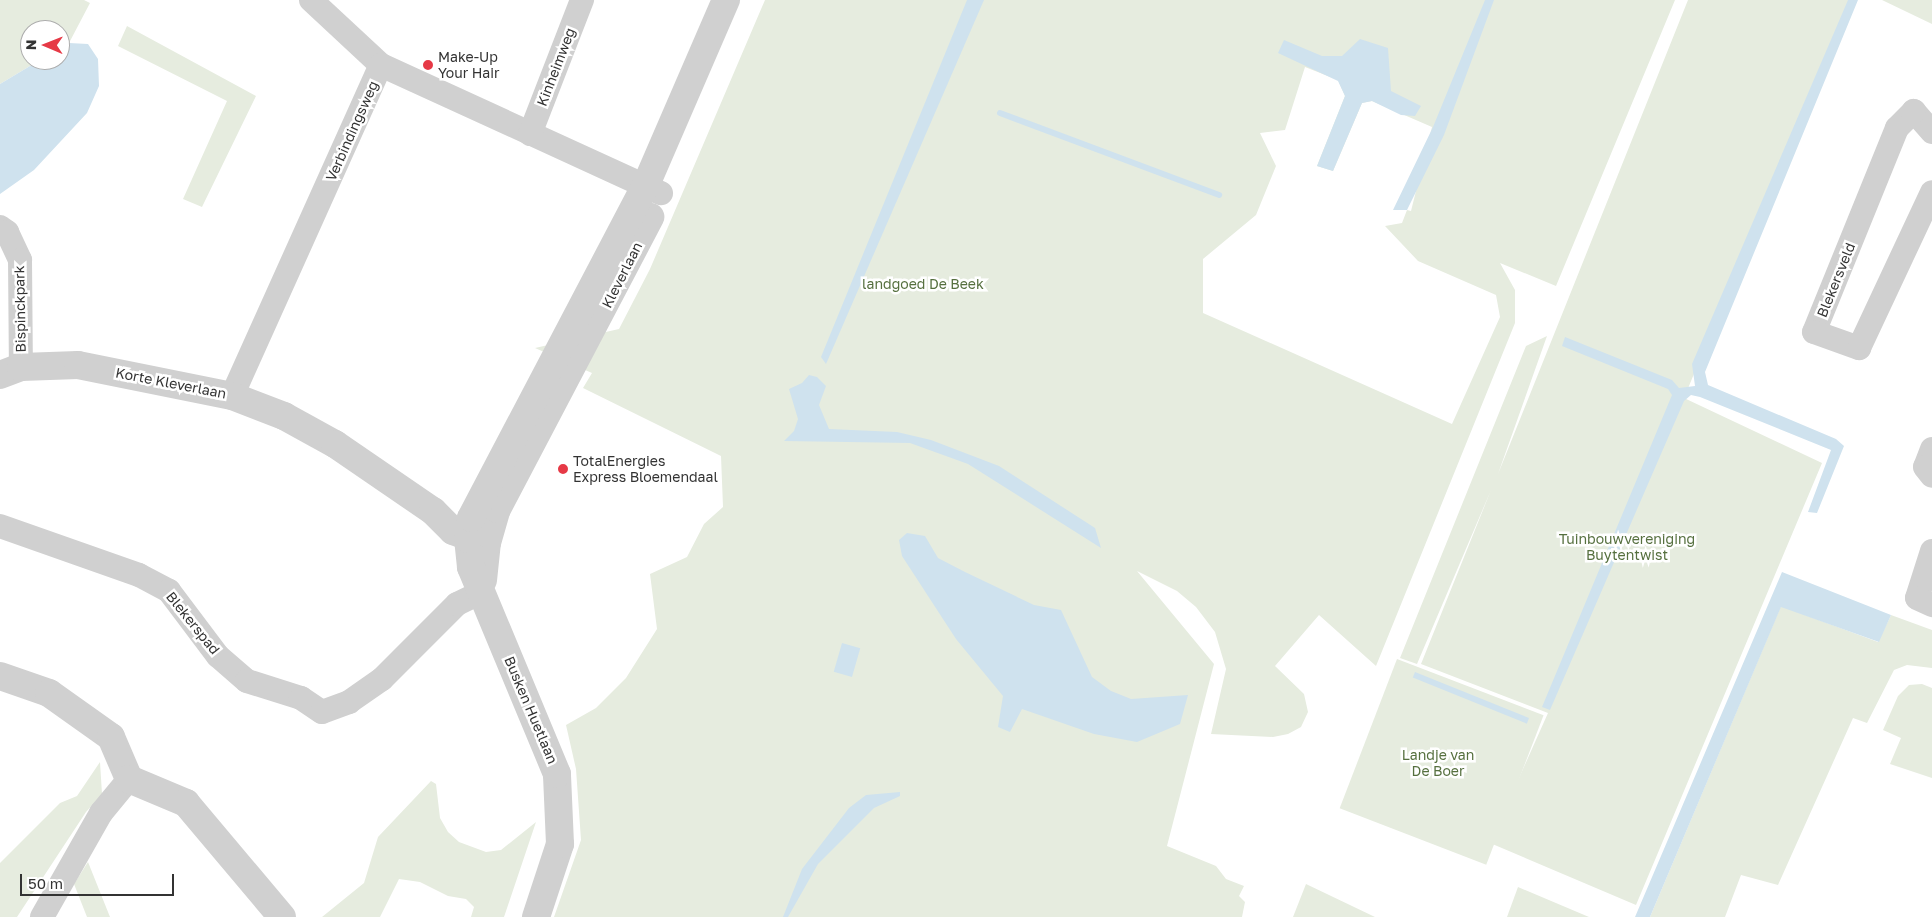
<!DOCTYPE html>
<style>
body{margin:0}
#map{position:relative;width:1932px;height:917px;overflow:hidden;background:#fff;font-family:"Golos Text",sans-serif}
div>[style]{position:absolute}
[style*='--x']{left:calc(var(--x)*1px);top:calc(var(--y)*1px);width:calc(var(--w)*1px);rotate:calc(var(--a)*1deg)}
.green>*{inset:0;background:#e6ecdf;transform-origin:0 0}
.water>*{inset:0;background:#cfe2ee;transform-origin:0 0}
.stream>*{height:6px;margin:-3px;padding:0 3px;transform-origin:3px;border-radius:3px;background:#cfe2ee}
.minor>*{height:24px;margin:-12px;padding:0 12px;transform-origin:12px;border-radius:12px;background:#d0d0d0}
.tertiary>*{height:28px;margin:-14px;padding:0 14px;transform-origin:14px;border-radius:14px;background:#d0d0d0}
.dots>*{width:14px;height:14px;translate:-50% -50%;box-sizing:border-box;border:2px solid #fff;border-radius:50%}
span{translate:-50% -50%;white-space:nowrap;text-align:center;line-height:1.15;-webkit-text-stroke:5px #fff;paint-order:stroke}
.poi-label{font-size:14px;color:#333}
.left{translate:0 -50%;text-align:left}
.street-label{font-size:14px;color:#333}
.park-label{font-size:14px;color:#56703f}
.north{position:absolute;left:20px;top:20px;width:50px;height:50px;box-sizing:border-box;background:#fff;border:1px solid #adadad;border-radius:50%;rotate:271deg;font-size:14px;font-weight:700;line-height:20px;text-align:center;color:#333}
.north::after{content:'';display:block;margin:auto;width:18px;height:22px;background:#e63946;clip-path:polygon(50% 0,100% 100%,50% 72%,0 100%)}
.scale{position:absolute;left:20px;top:874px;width:154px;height:22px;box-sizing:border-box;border:2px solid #333;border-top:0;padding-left:6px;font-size:15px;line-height:18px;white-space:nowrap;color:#333;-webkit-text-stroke:4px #fff;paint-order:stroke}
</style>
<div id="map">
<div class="green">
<i style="clip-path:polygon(0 0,84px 0,90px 3px,69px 43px,60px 45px,60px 30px,30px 30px,30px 60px,40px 60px,0 84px)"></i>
<i style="clip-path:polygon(evenodd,765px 0,1675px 0,1556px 286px,1500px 263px,1515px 290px,1515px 323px,1376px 666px,1319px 615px,1275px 666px,1304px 694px,1308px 712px,1301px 727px,1288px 734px,1273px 737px,1211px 734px,1226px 669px,1215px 632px,1196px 607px,1177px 591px,1137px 571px,1214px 664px,1167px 846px,1216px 866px,1226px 879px,1244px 886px,1239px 896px,1245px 902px,1242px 917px,554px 917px,581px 840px,576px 769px,566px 725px,596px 708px,626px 678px,657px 629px,650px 574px,687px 557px,704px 524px,723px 507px,721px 456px,583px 388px,592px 373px,535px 348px,619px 329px,650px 269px,765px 0,1305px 67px,1338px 80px,1345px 96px,1317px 166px,1333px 171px,1362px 103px,1372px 101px,1432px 127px,1411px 211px,1407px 210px,1402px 223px,1385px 226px,1418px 261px,1496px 295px,1500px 317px,1452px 424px,1203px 313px,1203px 259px,1256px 215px,1276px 166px,1260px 133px,1285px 130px,1305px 67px)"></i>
<i style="clip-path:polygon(1688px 0,1849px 0,1684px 398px,1822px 463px,1636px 905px,1490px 843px,1548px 713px,1421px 664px,1491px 490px,1417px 664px,1400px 658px,1526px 346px,1547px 336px,1498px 474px)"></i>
<i style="clip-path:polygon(1882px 0,1932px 0,1932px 24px)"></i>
<i style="clip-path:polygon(127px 26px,256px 96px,202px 207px,183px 199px,227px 101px,118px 46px)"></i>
<i style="clip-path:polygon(1781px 606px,1878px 642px,1891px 615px,1932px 630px,1932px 668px,1907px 665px,1894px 670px,1867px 723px,1853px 718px,1778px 885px,1741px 875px,1725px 917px,1650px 917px)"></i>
<i style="left:1397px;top:659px;width:157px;height:160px;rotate:21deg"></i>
<i style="clip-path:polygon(1922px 684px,1932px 688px,1932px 778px,1890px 764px,1901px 738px,1883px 730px,1898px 696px,1909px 685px)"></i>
<i style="clip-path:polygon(100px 762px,102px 794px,86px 812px,17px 917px,0 917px,0 863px,60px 803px,77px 796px)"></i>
<i style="clip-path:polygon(431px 781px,436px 784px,440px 818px,448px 832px,459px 842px,486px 852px,501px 850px,536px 822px,504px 917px,471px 917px,474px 907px,466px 899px,448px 896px,420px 882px,399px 879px,380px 917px,322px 917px,364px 883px,378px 837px)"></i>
<i style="clip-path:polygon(88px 862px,110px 917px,87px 917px,74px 884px)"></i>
<i style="clip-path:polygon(1306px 884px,1375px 917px,1293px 917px)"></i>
<i style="clip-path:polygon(1518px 887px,1589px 917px,1507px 917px)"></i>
</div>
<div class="water">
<i style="clip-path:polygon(967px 0,984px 0,826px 364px,821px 357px)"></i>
<i style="clip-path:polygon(1485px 0,1494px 0,1444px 135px,1407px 210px,1393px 210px,1433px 127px)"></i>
<i style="clip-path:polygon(1848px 0,1858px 0,1705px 372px,1708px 385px,1836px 439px,1844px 446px,1817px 513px,1808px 512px,1831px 450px,1700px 397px,1691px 395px,1684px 401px,1550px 710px,1542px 707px,1672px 395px,1668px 389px,1562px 346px,1565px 337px,1672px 380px,1679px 388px,1695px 386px,1692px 364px)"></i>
<i style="clip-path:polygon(1360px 39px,1388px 48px,1391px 91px,1421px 106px,1415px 116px,1401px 115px,1372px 101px,1362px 103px,1333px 171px,1317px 166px,1345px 96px,1338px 81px,1278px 53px,1284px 40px,1322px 56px,1342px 56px)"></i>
<i style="clip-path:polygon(69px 43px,88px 44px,98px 59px,99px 86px,87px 113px,34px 170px,0 194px,0 84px,40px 60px,60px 60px,60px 45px)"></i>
<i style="clip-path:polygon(809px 375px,817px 377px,826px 386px,819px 405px,829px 429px,897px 432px,931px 440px,999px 466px,1095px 528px,1101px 548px,968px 464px,910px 443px,784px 441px,794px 431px,798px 419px,789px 389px,802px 383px)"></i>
<i style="clip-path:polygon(907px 533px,925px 536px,938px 558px,965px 572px,1034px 605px,1061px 610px,1092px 677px,1111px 691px,1131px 699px,1188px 695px,1180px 724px,1137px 742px,1094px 734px,1022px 709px,1010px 732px,998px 727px,1003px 696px,956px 639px,902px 556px,899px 540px)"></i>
<i style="clip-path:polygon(1782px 572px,1891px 615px,1879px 642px,1781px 607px,1650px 917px,1635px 917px)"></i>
<i style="left:842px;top:643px;width:19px;height:30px;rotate:16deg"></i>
<i style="left:1415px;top:672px;width:123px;height:6px;rotate:22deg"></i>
<i style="clip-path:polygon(900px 792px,900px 796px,874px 808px,818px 864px,788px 917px,783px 917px,802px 869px,849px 808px,866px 795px)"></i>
</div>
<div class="stream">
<i style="--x:1000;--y:113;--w:234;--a:20.5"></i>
</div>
<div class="minor">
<i style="--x:311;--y:0;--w:96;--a:42.9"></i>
<i style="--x:381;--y:65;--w:308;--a:24.6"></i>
<i style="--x:1932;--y:132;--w:28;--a:-131"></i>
<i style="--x:1914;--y:111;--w:24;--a:135"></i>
<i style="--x:1897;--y:128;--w:220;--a:112.1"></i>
<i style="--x:1814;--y:332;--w:48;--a:19.6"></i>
<i style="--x:1859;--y:348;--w:172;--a:-64.9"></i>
<i style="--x:530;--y:134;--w:144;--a:-68.8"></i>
<i style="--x:0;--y:227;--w:9;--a:36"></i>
<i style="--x:7;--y:232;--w:31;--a:65"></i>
<i style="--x:20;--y:260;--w:107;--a:89.5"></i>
<i style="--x:232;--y:396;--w:363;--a:-65.8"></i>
<i style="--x:1932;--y:449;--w:19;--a:111"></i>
<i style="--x:1925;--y:467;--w:11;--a:52"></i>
<i style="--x:0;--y:526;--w:147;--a:19.4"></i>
<i style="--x:139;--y:575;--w:34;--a:28"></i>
<i style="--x:169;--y:591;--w:81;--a:53"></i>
<i style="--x:218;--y:656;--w:38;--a:41"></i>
<i style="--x:247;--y:681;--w:57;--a:17.5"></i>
<i style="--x:301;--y:698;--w:25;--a:34"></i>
<i style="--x:322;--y:712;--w:29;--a:-20"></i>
<i style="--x:349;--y:702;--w:40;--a:-34.9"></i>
<i style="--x:382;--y:679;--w:106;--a:-45"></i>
<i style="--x:457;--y:604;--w:28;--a:-26"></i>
<i style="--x:1932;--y:551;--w:49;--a:107.7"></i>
<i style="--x:1917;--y:598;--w:17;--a:25"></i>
<i style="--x:42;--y:917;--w:120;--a:-60.4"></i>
<i style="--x:101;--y:813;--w:44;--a:-50.5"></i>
</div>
<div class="tertiary">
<i style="--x:0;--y:375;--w:22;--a:-21"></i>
<i style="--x:21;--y:367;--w:57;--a:-2"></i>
<i style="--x:78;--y:365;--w:157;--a:11.4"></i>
<i style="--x:232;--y:396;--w:56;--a:21"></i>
<i style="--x:284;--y:416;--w:58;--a:28.8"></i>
<i style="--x:335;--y:444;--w:119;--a:34.4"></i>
<i style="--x:433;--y:511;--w:28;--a:45"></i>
<i style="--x:453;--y:531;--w:33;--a:20"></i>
<i style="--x:483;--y:580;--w:37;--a:-84"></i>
<i style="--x:487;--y:543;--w:35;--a:-74"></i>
<i style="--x:497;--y:509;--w:330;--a:-62.3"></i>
<i style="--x:0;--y:676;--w:52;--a:19.1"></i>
<i style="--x:49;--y:693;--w:76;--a:35.4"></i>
<i style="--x:111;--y:737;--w:46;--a:66.8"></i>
<i style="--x:129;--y:779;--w:62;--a:22.8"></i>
<i style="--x:186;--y:803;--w:149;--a:49.9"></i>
<i style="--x:536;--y:917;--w:77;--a:-71.8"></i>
<i style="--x:560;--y:844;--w:70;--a:-92.5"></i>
<i style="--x:557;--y:774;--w:224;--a:-112.6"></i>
<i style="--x:471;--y:567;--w:28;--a:-96"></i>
<i style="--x:468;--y:539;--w:21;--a:-82"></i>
<i style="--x:471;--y:518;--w:374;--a:-62.3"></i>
<i style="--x:645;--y:187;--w:204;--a:-66.6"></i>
</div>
<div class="dots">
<i style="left:428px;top:65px;background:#e63946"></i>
<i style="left:563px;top:469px;background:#e63946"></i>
</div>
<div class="poi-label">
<span class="left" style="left:438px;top:65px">Make-Up<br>Your Hair</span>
<span class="left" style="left:573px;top:469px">TotalEnergies<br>Express Bloemendaal</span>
</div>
<div class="street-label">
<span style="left:556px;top:67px;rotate:-69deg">Kinheimweg</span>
<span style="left:352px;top:131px;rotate:-66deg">Verbindingsweg</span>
<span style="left:622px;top:275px;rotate:-63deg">Kleverlaan</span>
<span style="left:1836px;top:280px;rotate:-68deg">Blekersveld</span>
<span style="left:20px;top:309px;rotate:-91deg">Bispinckpark</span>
<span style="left:171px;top:383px;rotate:11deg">Korte Kleverlaan</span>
<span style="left:193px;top:623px;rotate:51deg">Blekerspad</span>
<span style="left:531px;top:710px;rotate:67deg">Busken Huetlaan</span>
</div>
<div class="park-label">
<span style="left:923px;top:284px">landgoed De Beek</span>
<span style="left:1627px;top:547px">Tuinbouwvereniging<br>Buytentwist</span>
<span style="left:1438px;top:763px">Landje van<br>De Boer</span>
</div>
<div class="north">N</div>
<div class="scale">50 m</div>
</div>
